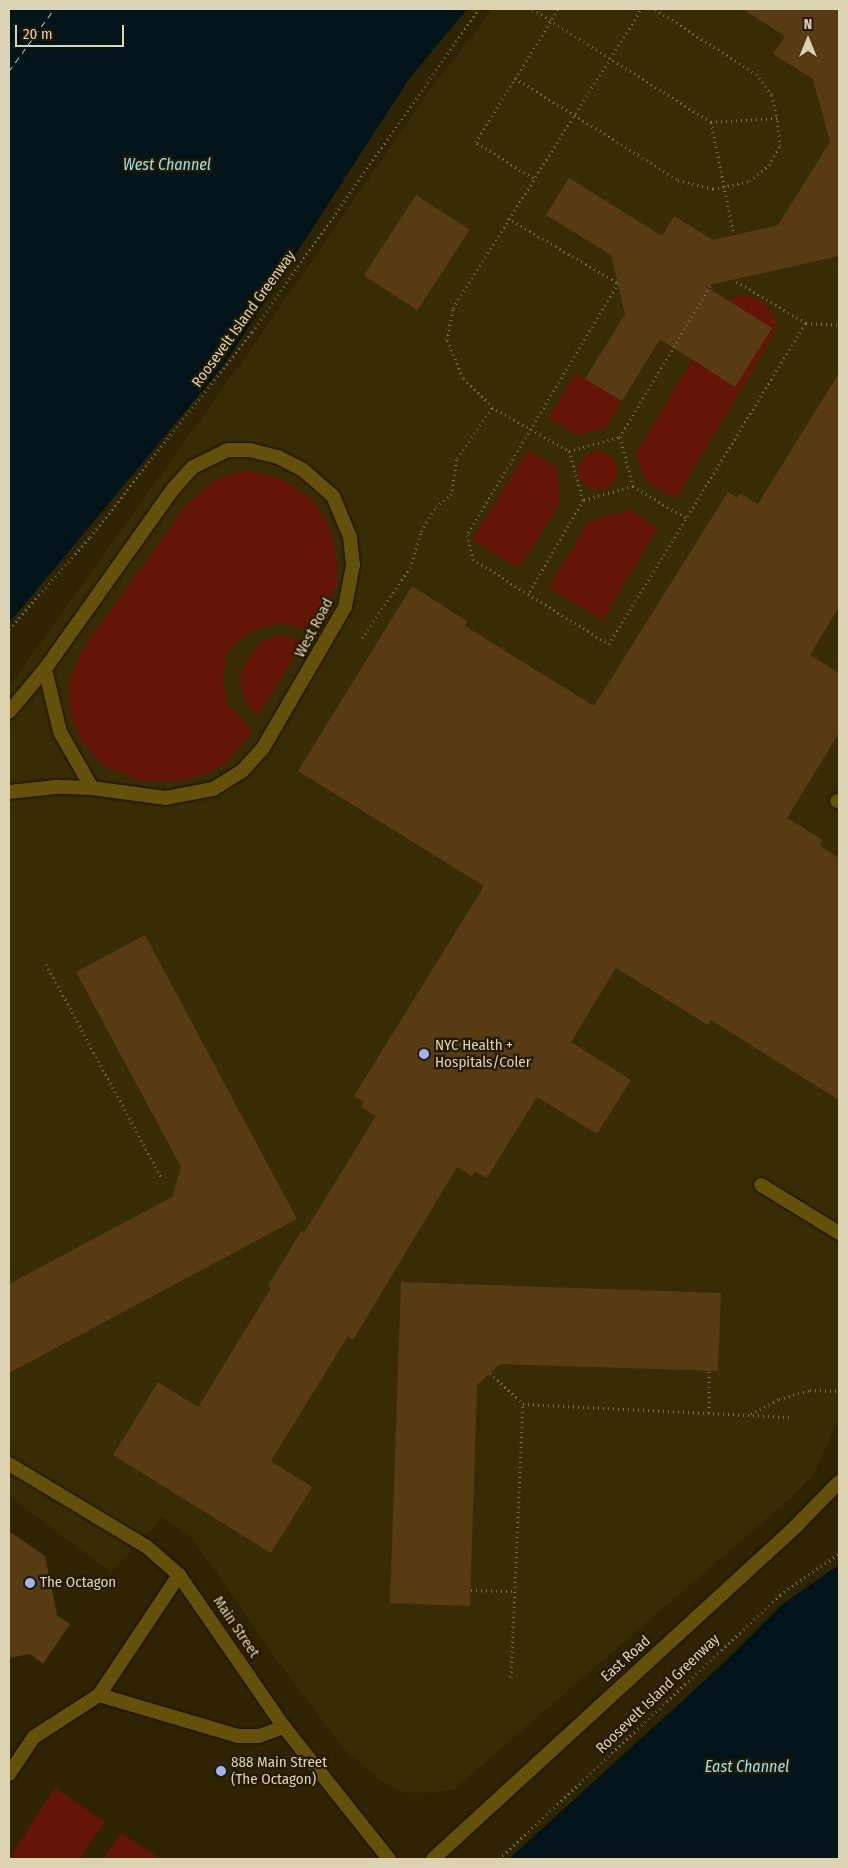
<!DOCTYPE html>
<style>
body{margin:0}
#map{position:relative;width:848px;height:1868px;overflow:hidden;background:#2e2402;font-family:"Fira Sans Condensed",sans-serif}
div>[style]{position:absolute}
[style*='--x']{left:calc(var(--x)*1px);top:calc(var(--y)*1px);width:calc(var(--w)*1px);rotate:calc(var(--a)*1deg)}
.built>*{inset:0;background:#372c03}
.green>*{inset:0;background:#651505}
.round{border-radius:50%}
.water>*{inset:0;background:#001419}
.ferry>*{height:1px;margin-top:-0.5px;transform-origin:0;background:repeating-linear-gradient(90deg,#93e0f1 0 6px,transparent 0 11px)}
.building>*{inset:0;background:#573b13;transform-origin:0 0}
.path>*{height:3px;margin-top:-1.5px;transform-origin:0;background:repeating-linear-gradient(90deg,#7a714f 0 1px,transparent 0 5px)}
.roads{filter:drop-shadow(0 0 1px #130d00) drop-shadow(0 0 1px #130d00)}
.service>*{height:14px;margin:-7px;padding:0 7px;transform-origin:7px;border-radius:7px;background:#645109}
.minor>*{height:14px;margin:-7px;padding:0 7px;transform-origin:7px;border-radius:7px;background:#645109}
.dots>*{width:14px;height:14px;translate:-50% -50%;box-sizing:border-box;border:2px solid #241a00;border-radius:50%}
span{translate:-50% -50%;white-space:nowrap;text-align:center;line-height:1.15;-webkit-text-stroke:4.5px #241a00;paint-order:stroke}
.street-label{font-size:15px;color:#dcd3b3}
.poi-label{font-size:15px;color:#dcd3b3}
.left{translate:0 -50%;text-align:left}
.water-label{font-size:16px;color:#93e0f1;font-style:italic}
.frame{position:absolute;inset:0;border:10px solid #dcd3b3;pointer-events:none}
.north{position:absolute;left:783px;top:15px;width:50px;height:50px;-webkit-text-stroke:4px #241a00;paint-order:stroke;rotate:0deg;font-size:14px;font-weight:700;line-height:20px;text-align:center;color:#dcd3b3}
.north::after{content:'';display:block;margin:auto;width:18px;height:22px;background:#dcd3b3;clip-path:polygon(50% 0,100% 100%,50% 72%,0 100%)}
.scale{position:absolute;left:15px;top:25px;width:109px;height:22px;box-sizing:border-box;border:2px solid #dcd3b3;border-top:0;padding-left:6px;font-size:15px;line-height:18px;white-space:nowrap;color:#dcd3b3;-webkit-text-stroke:4px #241a00;paint-order:stroke}
</style>
<div id="map">
<div class="built">
<i style="clip-path:polygon(493px 9px,839px 9px,839px 1420px,813px 1475px,788px 1500px,454px 1789px,433px 1793px,401px 1792px,382px 1781px,344px 1749px,276px 1659px,191px 1536px,162px 1517px,111px 1572px,9px 1496px,9px 687px,248px 353px,433px 86px)"></i>
</div>
<div class="green">
<i style="clip-path:polygon(745px 295px,762px 301px,774px 315px,776px 331px,676px 498px,644px 480px,636px 453px,728px 300px)"></i>
<i style="clip-path:polygon(576px 373px,622px 401px,605px 428px,578px 435px,548px 417px)"></i>
<i style="clip-path:polygon(528px 450px,556px 467px,560px 503px,519px 568px,472px 540px)"></i>
<i class="round" style="left:579px;top:452px;width:38px;height:38px"></i>
<i style="clip-path:polygon(246px 470px,279px 478px,308px 496px,327px 521px,334px 545px,338px 582px,315px 630px,280px 623px,252px 630px,227px 651px,223px 679px,228px 705px,252px 731px,226px 763px,205px 774px,175px 782px,141px 781px,105px 766px,81px 741px,70px 710px,70px 680px,82px 650px,187px 504px,215px 480px)"></i>
<i style="clip-path:polygon(630px 510px,658px 528px,602px 620px,549px 587px,589px 521px)"></i>
<i style="clip-path:polygon(282px 635px,304px 641px,258px 715px,248px 706px,241px 688px,240px 673px,256px 647px,266px 639px)"></i>
<i style="clip-path:polygon(55px 1788px,105px 1822px,79px 1859px,9px 1859px)"></i>
<i style="clip-path:polygon(121px 1833px,161px 1859px,103px 1859px)"></i>
</div>
<div class="water">
<i style="clip-path:polygon(9px 9px,467px 9px,409px 79px,224px 365px,9px 623px)"></i>
<i style="clip-path:polygon(839px 1565px,839px 1859px,509px 1859px,728px 1659px,784px 1603px)"></i>
</div>
<div class="ferry">
<i style="--x:9;--y:71;--w:77;--a:-54"></i>
</div>
<div class="building">
<i style="clip-path:polygon(742px 9px,839px 9px,839px 256px,705px 286px,772px 328px,735px 387px,660px 339px,622px 401px,585px 379px,625px 314px,611px 255px,546px 215px,569px 178px,662px 236px,674px 216px,713px 240px,778px 225px,830px 142px,813px 79px,773px 54px,785px 36px)"></i>
<i style="left:416px;top:195px;width:64px;height:96px;rotate:33deg"></i>
<i style="clip-path:polygon(839px 373px,839px 607px,810px 655px,839px 673px,839px 733px,787px 818px,823px 840px,819px 845px,839px 858px,839px 1100px,711px 1020px,708px 1025px,616px 968px,571px 1042px,631px 1080px,597px 1134px,537px 1097px,487px 1178px,475px 1171px,472px 1176px,457px 1167px,353px 1340px,348px 1336px,271px 1461px,312px 1487px,271px 1553px,113px 1455px,158px 1382px,198px 1407px,271px 1288px,268px 1286px,302px 1230px,304px 1233px,376px 1116px,361px 1107px,364px 1102px,354px 1096px,484px 886px,298px 771px,412px 586px,467px 621px,465px 626px,594px 706px,728px 492px,737px 498px,740px 493px,758px 504px)"></i>
<i style="clip-path:polygon(145px 935px,297px 1219px,9px 1373px,9px 1284px,172px 1197px,181px 1167px,76px 972px)"></i>
<i style="clip-path:polygon(401px 1282px,721px 1293px,718px 1371px,500px 1364px,477px 1385px,470px 1606px,390px 1603px)"></i>
<i style="clip-path:polygon(9px 1531px,45px 1556px,57px 1615px,70px 1624px,43px 1664px,30px 1654px,9px 1658px)"></i>
</div>
<div class="path">
<i style="--x:655;--y:9;--w:120;--a:32.8"></i>
<i style="--x:756;--y:74;--w:26;--a:53"></i>
<i style="--x:772;--y:95;--w:24;--a:78"></i>
<i style="--x:515;--y:78;--w:192;--a:32"></i>
<i style="--x:678;--y:180;--w:36;--a:14"></i>
<i style="--x:713;--y:189;--w:38;--a:-12"></i>
<i style="--x:750;--y:181;--w:25;--a:-40"></i>
<i style="--x:769;--y:165;--w:22;--a:-60"></i>
<i style="--x:780;--y:146;--w:28;--a:-96"></i>
<i style="--x:777;--y:118;--w:66;--a:176.5"></i>
<i style="--x:711;--y:122;--w:212;--a:-147.7"></i>
<i style="--x:711;--y:122;--w:115;--a:78.5"></i>
<i style="--x:533;--y:178;--w:67;--a:-147.7"></i>
<i style="--x:476;--y:142;--w:156;--a:-58.3"></i>
<i style="--x:508;--y:218;--w:128;--a:30.6"></i>
<i style="--x:618;--y:283;--w:294;--a:120.9"></i>
<i style="--x:467;--y:535;--w:25;--a:76"></i>
<i style="--x:473;--y:559;--w:65;--a:32.5"></i>
<i style="--x:806;--y:323;--w:33;--a:3"></i>
<i style="--x:492;--y:407;--w:89;--a:29.7"></i>
<i style="--x:569;--y:451;--w:53;--a:-15.4"></i>
<i style="--x:620;--y:437;--w:51;--a:75.1"></i>
<i style="--x:633;--y:486;--w:52;--a:164.4"></i>
<i style="--x:583;--y:500;--w:51;--a:-105.9"></i>
<i style="--x:620;--y:437;--w:176;--a:-59.2"></i>
<i style="--x:633;--y:486;--w:62;--a:31.1"></i>
<i style="--x:583;--y:500;--w:109;--a:120.3"></i>
<i style="--x:528;--y:594;--w:95;--a:31.7"></i>
<i style="--x:609;--y:644;--w:377;--a:-58.5"></i>
<i style="--x:806;--y:323;--w:84;--a:-149.2"></i>
<i style="--x:9;--y:629;--w:123;--a:-48.6"></i>
<i style="--x:90;--y:537;--w:261;--a:-51.7"></i>
<i style="--x:252;--y:332;--w:395;--a:-54.9"></i>
<i style="--x:362;--y:638;--w:85;--a:-55.6"></i>
<i style="--x:410;--y:568;--w:39;--a:-73"></i>
<i style="--x:421;--y:531;--w:28;--a:-58"></i>
<i style="--x:436;--y:507;--w:19;--a:-39"></i>
<i style="--x:451;--y:495;--w:37;--a:-81"></i>
<i style="--x:457;--y:458;--w:62;--a:-54.8"></i>
<i style="--x:493;--y:407;--w:42;--a:-136"></i>
<i style="--x:463;--y:378;--w:41;--a:-112.8"></i>
<i style="--x:447;--y:340;--w:33;--a:-79"></i>
<i style="--x:453;--y:308;--w:353;--a:-57.8"></i>
<i style="--x:46;--y:964;--w:242;--a:61.6"></i>
<i style="--x:709;--y:1371;--w:42;--a:90"></i>
<i style="--x:490;--y:1373;--w:45;--a:43.2"></i>
<i style="--x:523;--y:1404;--w:270;--a:2.8"></i>
<i style="--x:751;--y:1414;--w:32;--a:-28"></i>
<i style="--x:779;--y:1399;--w:32;--a:-16"></i>
<i style="--x:810;--y:1390;--w:29;--a:2"></i>
<i style="--x:471;--y:1590;--w:44;--a:1.3"></i>
<i style="--x:511;--y:1677;--w:273;--a:-87.5"></i>
<i style="--x:499;--y:1859;--w:386;--a:-43.2"></i>
<i style="--x:780;--y:1595;--w:72;--a:-35.4"></i>
</div>
<div class="roads">
<div class="service">
<i style="--x:837;--y:801;--w:2;--a:27"></i>
<i style="--x:761;--y:1185;--w:92;--a:31.6"></i>
<i style="--x:99;--y:1695;--w:145;--a:16.4"></i>
<i style="--x:238;--y:1736;--w:21;--a:0"></i>
<i style="--x:259;--y:1736;--w:27;--a:-20"></i>
<i style="--x:9;--y:1774;--w:45;--a:-56"></i>
<i style="--x:34;--y:1737;--w:77;--a:-32.9"></i>
<i style="--x:99;--y:1695;--w:144;--a:-56.3"></i>
<i style="--x:433;--y:1859;--w:494;--a:-42.5"></i>
<i style="--x:797;--y:1525;--w:60;--a:-45.7"></i>
</div>
<div class="minor">
<i style="--x:45;--y:669;--w:65;--a:76.6"></i>
<i style="--x:60;--y:732;--w:64;--a:60.3"></i>
<i style="--x:9;--y:712;--w:56;--a:-50.1"></i>
<i style="--x:45;--y:669;--w:221;--a:-54.6"></i>
<i style="--x:173;--y:489;--w:30;--a:-48"></i>
<i style="--x:193;--y:467;--w:39;--a:-26"></i>
<i style="--x:228;--y:450;--w:22;--a:0"></i>
<i style="--x:250;--y:450;--w:29;--a:14"></i>
<i style="--x:278;--y:457;--w:27;--a:27"></i>
<i style="--x:302;--y:469;--w:41;--a:41.1"></i>
<i style="--x:333;--y:496;--w:44;--a:67.5"></i>
<i style="--x:350;--y:537;--w:28;--a:84"></i>
<i style="--x:353;--y:565;--w:43;--a:100.8"></i>
<i style="--x:345;--y:607;--w:163;--a:120.2"></i>
<i style="--x:263;--y:748;--w:31;--a:132"></i>
<i style="--x:242;--y:771;--w:34;--a:148"></i>
<i style="--x:213;--y:789;--w:48;--a:169.2"></i>
<i style="--x:166;--y:798;--w:75;--a:-172.3"></i>
<i style="--x:92;--y:788;--w:36;--a:-178"></i>
<i style="--x:56;--y:787;--w:47;--a:173.9"></i>
<i style="--x:9;--y:1464;--w:161;--a:31"></i>
<i style="--x:147;--y:1547;--w:43;--a:41.2"></i>
<i style="--x:179;--y:1575;--w:185;--a:55.4"></i>
<i style="--x:284;--y:1727;--w:169;--a:51.5"></i>
</div>
</div>
<div class="dots">
<i style="left:424px;top:1054px;background:#a0b3fd"></i>
<i style="left:30px;top:1583px;background:#a0b3fd"></i>
<i style="left:221px;top:1771px;background:#a0b3fd"></i>
</div>
<div class="street-label">
<span style="left:244px;top:319px;rotate:-54deg">Roosevelt Island Greenway</span>
<span style="left:314px;top:628px;rotate:-62deg">West Road</span>
<span style="left:236px;top:1627px;rotate:56deg">Main Street</span>
<span style="left:626px;top:1659px;rotate:-42deg">East Road</span>
<span style="left:658px;top:1694px;rotate:-44deg">Roosevelt Island Greenway</span>
</div>
<div class="poi-label">
<span class="left" style="left:435px;top:1054px">NYC Health +<br>Hospitals/Coler</span>
<span class="left" style="left:40px;top:1583px">The Octagon</span>
<span class="left" style="left:231px;top:1771px">888 Main Street<br>(The Octagon)</span>
</div>
<div class="water-label">
<span style="left:167px;top:165px">West Channel</span>
<span style="left:747px;top:1767px">East Channel</span>
</div>
<div class="frame"></div>
<div class="north">N</div>
<div class="scale">20 m</div>
</div>
